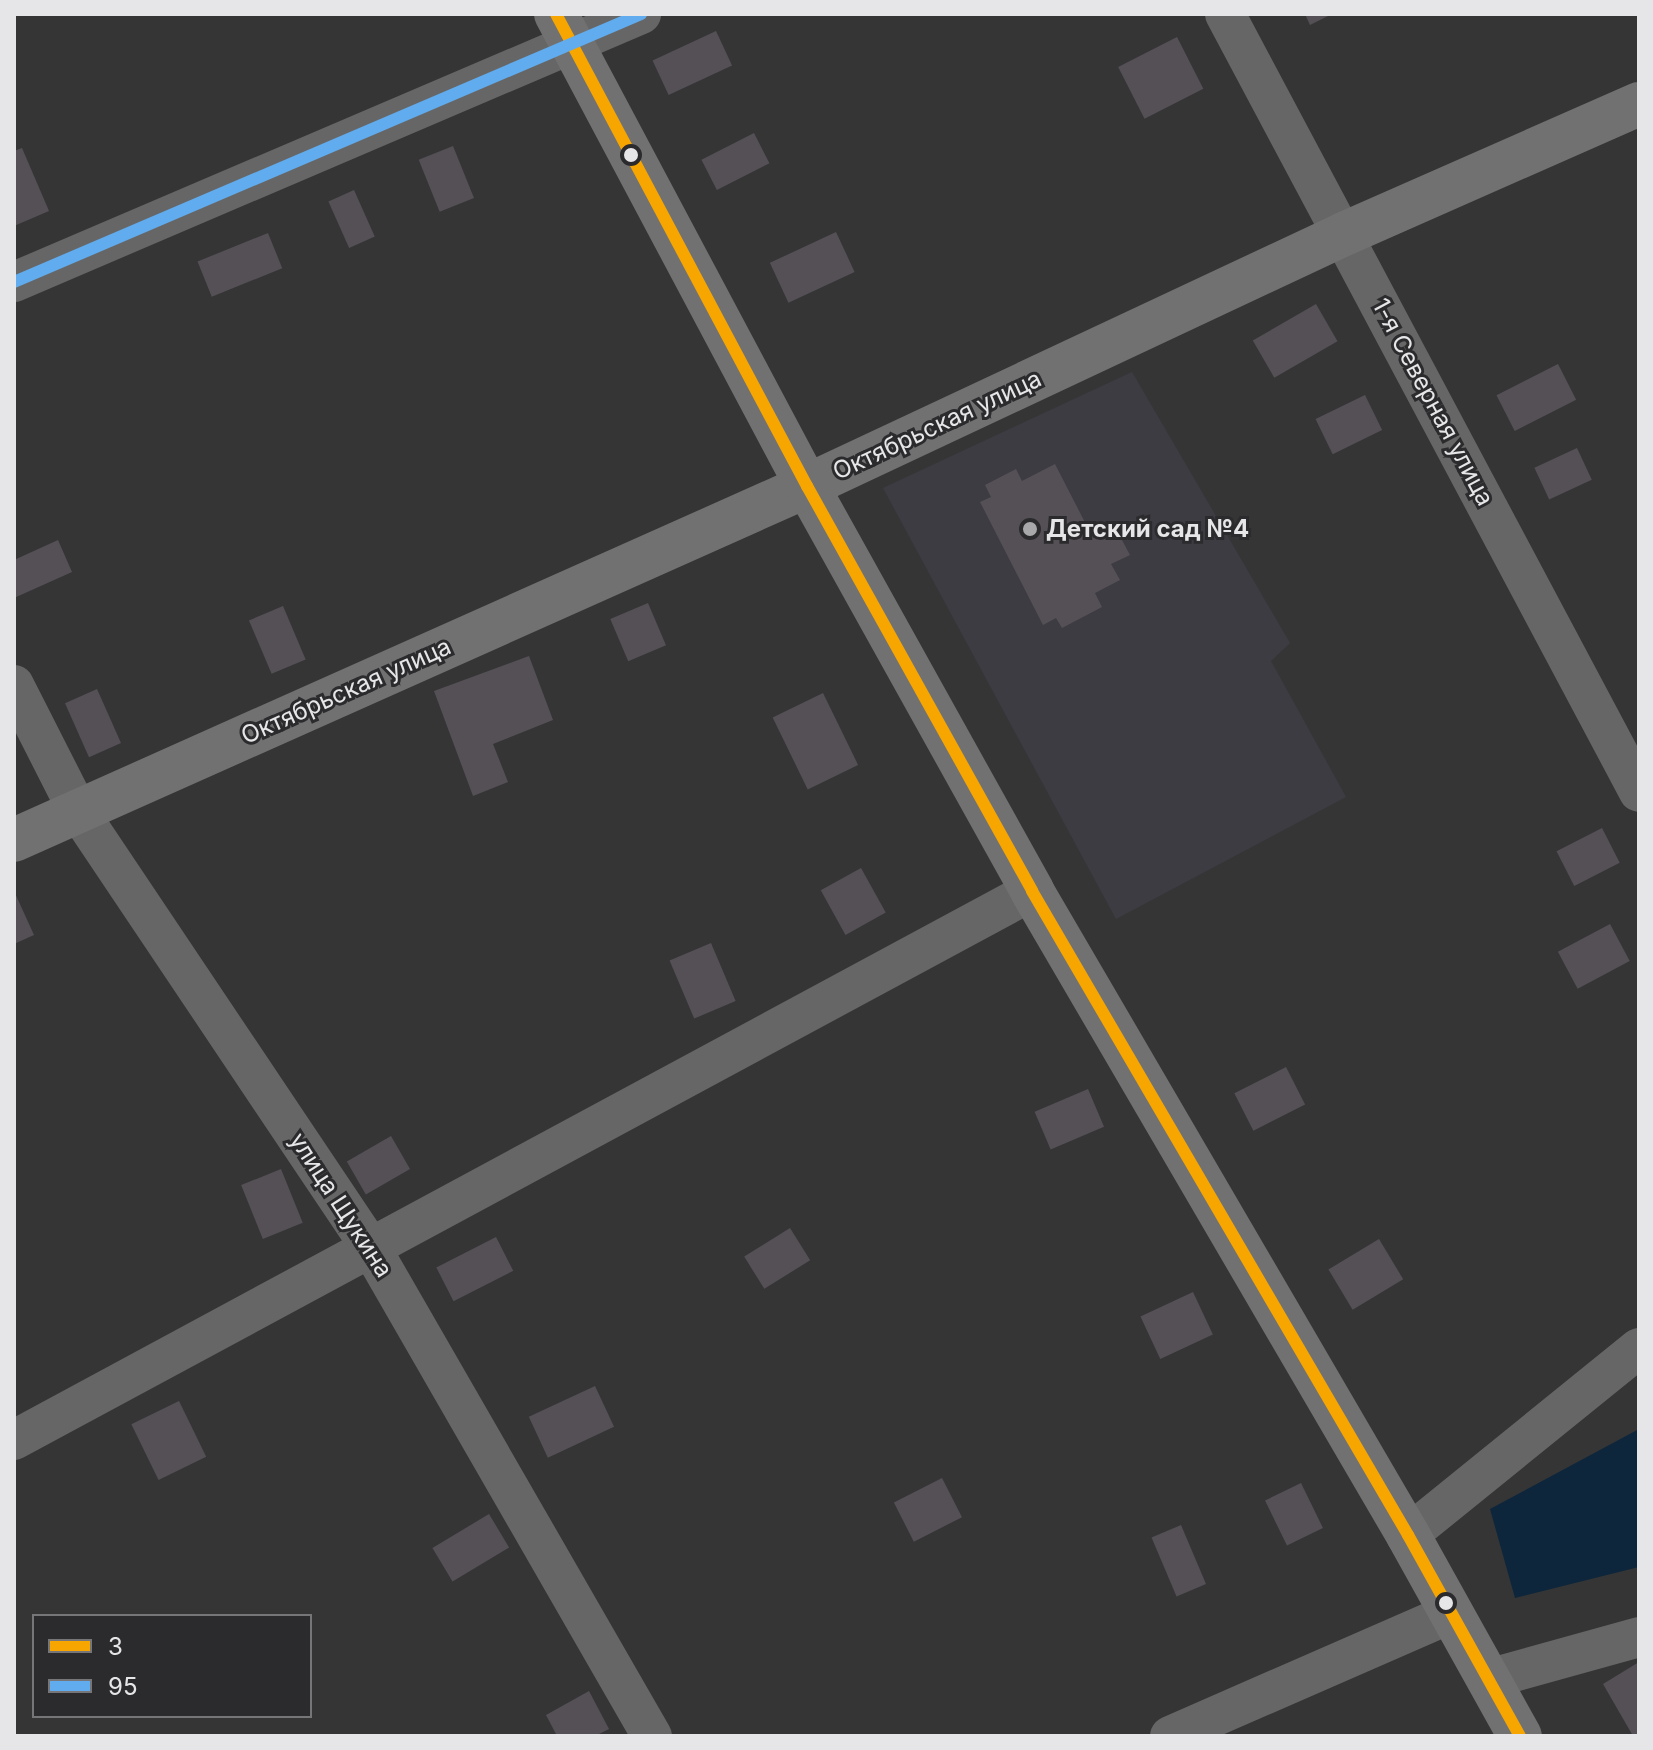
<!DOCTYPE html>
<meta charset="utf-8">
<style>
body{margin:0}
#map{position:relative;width:1653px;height:1750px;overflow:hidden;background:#353536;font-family:Inter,sans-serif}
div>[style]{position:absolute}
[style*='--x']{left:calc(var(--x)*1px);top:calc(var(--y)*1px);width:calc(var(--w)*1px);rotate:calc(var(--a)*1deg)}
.built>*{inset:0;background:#3e3c43}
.water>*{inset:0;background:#0d263c}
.building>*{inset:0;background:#555056;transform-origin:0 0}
.street>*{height:40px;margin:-20px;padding:0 20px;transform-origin:20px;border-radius:20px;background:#676666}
.secondary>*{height:44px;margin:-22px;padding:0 22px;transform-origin:22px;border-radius:22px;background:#727172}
.bus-1>*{height:12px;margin:-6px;padding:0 6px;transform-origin:6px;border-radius:6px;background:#f7a600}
.bus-2>*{height:12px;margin:-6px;padding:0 6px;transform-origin:6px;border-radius:6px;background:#60acee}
.dots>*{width:22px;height:22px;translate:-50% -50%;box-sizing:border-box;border:4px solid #2b2a2d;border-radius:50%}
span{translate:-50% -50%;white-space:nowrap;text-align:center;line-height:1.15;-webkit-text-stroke:6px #2b2a2d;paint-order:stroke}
.street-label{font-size:24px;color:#e6e6e8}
.poi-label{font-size:24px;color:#e6e6e8;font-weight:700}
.left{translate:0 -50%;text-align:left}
.frame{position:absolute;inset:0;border:16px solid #e6e6e8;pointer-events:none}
.legend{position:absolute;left:32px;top:1614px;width:280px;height:104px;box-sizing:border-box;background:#2b2a2d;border:2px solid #767578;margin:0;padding:10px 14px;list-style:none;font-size:24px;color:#e6e6e8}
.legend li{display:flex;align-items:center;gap:16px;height:40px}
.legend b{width:40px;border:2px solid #767578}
</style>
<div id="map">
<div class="built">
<i style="clip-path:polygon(1132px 372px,1290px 643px,1271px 661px,1346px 797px,1116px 919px,883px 488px)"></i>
</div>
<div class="water">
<i style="clip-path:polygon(1639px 1429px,1639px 1567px,1515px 1598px,1490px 1509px)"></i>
</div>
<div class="building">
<i style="clip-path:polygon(1305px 14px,1332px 14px,1310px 25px)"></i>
<i style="left:716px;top:31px;width:38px;height:70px;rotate:65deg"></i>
<i style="left:1177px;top:37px;width:58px;height:66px;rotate:63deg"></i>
<i style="left:754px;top:133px;width:34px;height:59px;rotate:63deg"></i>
<i style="left:453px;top:146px;width:56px;height:37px;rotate:68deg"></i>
<i style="clip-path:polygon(22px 148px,49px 211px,14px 226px,14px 151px)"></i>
<i style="left:354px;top:190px;width:51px;height:28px;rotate:66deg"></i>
<i style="left:836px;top:232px;width:44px;height:73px;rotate:65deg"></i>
<i style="left:268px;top:233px;width:38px;height:76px;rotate:68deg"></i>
<i style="left:1316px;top:304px;width:43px;height:73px;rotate:60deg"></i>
<i style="left:1558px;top:364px;width:40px;height:69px;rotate:63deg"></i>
<i style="left:1365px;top:395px;width:39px;height:55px;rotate:64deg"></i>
<i style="left:1577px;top:448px;width:35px;height:47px;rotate:65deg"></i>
<i style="clip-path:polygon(1055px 464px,1093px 538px,1115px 527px,1130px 555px,1111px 564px,1120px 580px,1095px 593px,1102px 607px,1062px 628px,1056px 618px,1043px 625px,980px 502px,991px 497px,985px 485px,1016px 469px,1022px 481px)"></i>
<i style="clip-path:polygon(58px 540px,72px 572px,14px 598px,14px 560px)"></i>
<i style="left:648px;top:603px;width:46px;height:41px;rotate:67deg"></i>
<i style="left:283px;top:606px;width:58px;height:37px;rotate:67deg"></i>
<i style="clip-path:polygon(529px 656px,553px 720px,493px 744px,508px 782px,473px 796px,434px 691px)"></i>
<i style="left:97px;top:689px;width:59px;height:35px;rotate:66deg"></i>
<i style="left:823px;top:693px;width:80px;height:56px;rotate:64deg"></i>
<i style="left:1602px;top:828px;width:39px;height:51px;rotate:63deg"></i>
<i style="left:861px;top:868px;width:51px;height:46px;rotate:61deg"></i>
<i style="clip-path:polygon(14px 891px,34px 935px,14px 944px)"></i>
<i style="left:1610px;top:924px;width:42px;height:59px;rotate:62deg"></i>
<i style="left:711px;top:943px;width:63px;height:45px;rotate:67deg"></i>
<i style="left:1286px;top:1067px;width:42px;height:58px;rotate:63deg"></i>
<i style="left:1088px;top:1089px;width:41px;height:58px;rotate:67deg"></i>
<i style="left:391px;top:1136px;width:38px;height:51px;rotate:60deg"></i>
<i style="left:281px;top:1169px;width:58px;height:43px;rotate:68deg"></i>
<i style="left:790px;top:1228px;width:38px;height:54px;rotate:58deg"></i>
<i style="left:496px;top:1237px;width:38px;height:67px;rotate:63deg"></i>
<i style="left:1379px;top:1239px;width:47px;height:59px;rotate:59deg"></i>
<i style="left:1193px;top:1292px;width:47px;height:58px;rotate:65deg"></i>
<i style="left:595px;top:1386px;width:45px;height:73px;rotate:65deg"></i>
<i style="left:179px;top:1401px;width:62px;height:53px;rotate:64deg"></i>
<i style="left:942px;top:1478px;width:44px;height:54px;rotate:63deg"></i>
<i style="left:1301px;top:1483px;width:50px;height:40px;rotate:64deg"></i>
<i style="left:489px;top:1514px;width:39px;height:66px;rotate:59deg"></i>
<i style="left:1181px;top:1525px;width:64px;height:32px;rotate:67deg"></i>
<i style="clip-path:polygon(1639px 1662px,1639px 1736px,1633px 1736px,1603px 1684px)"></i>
<i style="clip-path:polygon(589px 1691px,609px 1729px,595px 1736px,557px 1736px,546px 1715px)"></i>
</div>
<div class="street">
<i style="--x:1225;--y:14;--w:881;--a:61.98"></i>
<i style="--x:14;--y:282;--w:682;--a:-23.14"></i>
<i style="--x:14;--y:685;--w:141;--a:63.1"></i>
<i style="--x:78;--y:811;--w:526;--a:56.16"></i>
<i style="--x:371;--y:1248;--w:563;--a:60.07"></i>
<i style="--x:14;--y:1440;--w:1157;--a:-28.34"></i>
<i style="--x:1408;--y:1535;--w:297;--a:-39"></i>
<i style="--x:1488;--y:1679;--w:157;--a:-15.5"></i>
<i style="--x:1170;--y:1736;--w:307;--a:-23.6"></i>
</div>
<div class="secondary">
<i style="--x:556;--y:14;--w:535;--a:62"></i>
<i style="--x:807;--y:486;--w:463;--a:60.9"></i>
<i style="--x:1032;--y:891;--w:746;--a:59.72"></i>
<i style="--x:1408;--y:1535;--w:230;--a:60.9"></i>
<i style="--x:14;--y:840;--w:868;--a:-24.06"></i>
<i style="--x:807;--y:486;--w:593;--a:-25.14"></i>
<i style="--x:1344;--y:234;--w:322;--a:-23.8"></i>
</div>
<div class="bus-1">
<i style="--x:556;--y:14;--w:535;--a:62"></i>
<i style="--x:807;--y:486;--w:463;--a:60.9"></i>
<i style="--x:1032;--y:891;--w:746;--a:59.72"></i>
<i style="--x:1408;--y:1535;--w:230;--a:60.9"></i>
</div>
<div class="bus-2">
<i style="--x:14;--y:282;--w:682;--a:-23.14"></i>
</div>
<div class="dots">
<i style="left:631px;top:155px;background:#e6e6e8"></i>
<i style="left:1030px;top:529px;background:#a8a8aa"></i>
<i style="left:1446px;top:1603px;background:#e6e6e8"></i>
</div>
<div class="street-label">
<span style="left:1433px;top:402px;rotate:62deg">1-я Северная улица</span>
<span style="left:937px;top:425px;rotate:-25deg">Октябрьская улица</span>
<span style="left:346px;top:691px;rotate:-24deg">Октябрьская улица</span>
<span style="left:341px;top:1205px;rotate:57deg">улица Щукина</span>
</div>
<div class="poi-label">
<span class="left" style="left:1046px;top:529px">Детский сад №4</span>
</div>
<div class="frame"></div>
<ul class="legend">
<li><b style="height:10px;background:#f7a600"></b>3</li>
<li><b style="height:10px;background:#60acee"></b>95</li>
</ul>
</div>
